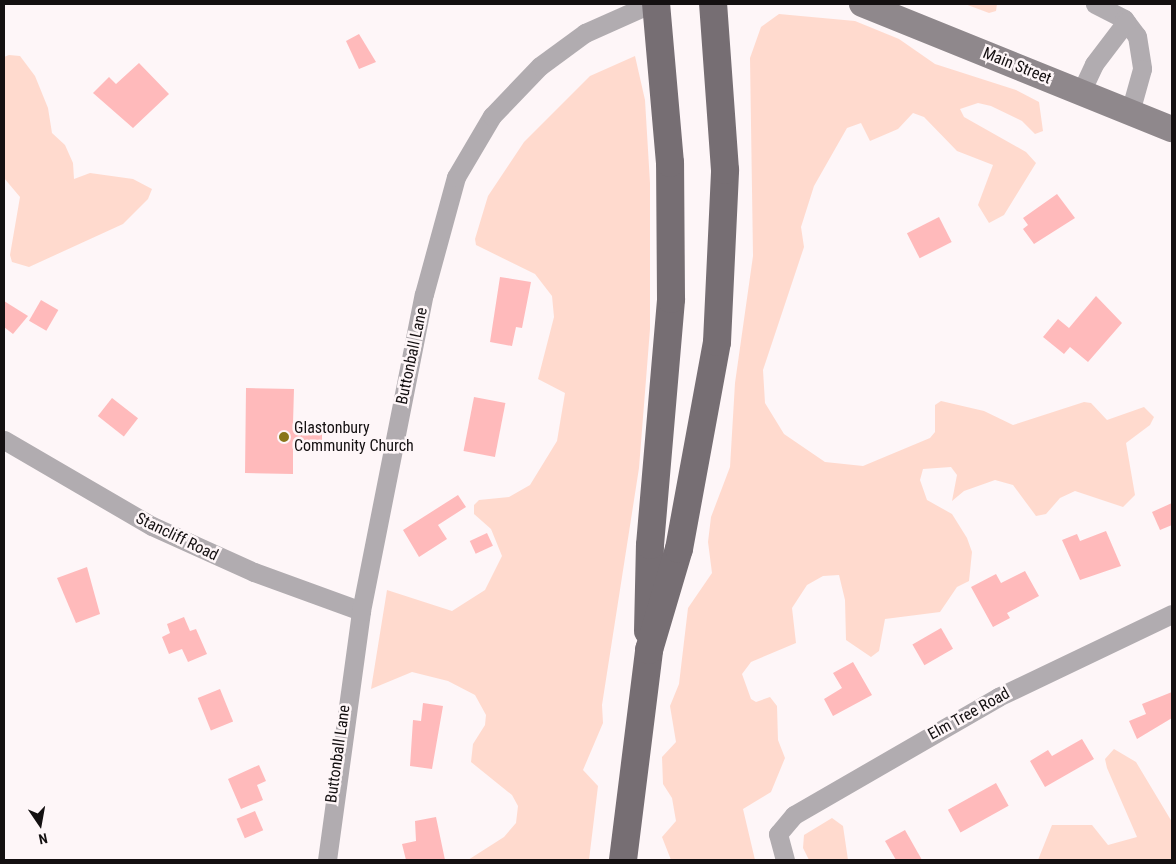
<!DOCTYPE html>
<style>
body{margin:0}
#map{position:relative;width:1176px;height:864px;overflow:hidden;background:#fef6f8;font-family:"Roboto Condensed",sans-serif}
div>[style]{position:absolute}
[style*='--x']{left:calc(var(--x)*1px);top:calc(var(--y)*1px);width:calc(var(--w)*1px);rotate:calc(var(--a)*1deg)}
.green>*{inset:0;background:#ffdace}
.building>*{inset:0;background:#ffbabb;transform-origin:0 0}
.minor>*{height:19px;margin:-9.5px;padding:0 9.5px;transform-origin:9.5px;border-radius:9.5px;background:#b1acb0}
.secondary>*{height:26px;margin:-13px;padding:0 13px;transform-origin:13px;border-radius:13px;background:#8f888c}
.primary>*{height:28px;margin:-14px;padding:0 14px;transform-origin:14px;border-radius:14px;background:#766e73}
.dots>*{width:14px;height:14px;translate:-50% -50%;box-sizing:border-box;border:2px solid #fef6f8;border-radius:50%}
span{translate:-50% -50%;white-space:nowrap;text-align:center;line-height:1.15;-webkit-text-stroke:5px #fef6f8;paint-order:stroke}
.street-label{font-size:16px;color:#141011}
.poi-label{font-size:16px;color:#141011}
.left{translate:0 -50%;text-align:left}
.frame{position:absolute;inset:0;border:5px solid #141011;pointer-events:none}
.north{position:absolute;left:15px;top:799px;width:50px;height:50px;-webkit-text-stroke:4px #fef6f8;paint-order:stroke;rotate:168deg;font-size:14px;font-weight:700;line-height:20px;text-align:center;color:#141011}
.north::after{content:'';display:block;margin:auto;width:18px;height:22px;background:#141011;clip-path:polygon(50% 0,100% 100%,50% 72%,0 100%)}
</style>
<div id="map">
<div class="green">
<i style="clip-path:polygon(965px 4px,997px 4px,996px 11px,989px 13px)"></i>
<i style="clip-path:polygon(779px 14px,855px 21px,899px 39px,935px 64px,1016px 90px,1039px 102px,1043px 131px,1035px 134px,1022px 121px,991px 106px,978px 103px,960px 109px,964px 117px,1026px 152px,1036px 163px,1004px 215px,989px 223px,978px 205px,993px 165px,957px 151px,924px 117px,913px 113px,898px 129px,870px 141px,861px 123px,847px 128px,814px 186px,801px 227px,804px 247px,763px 370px,765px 403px,784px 434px,825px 462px,863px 466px,930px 438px,935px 432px,935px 405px,941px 401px,984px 411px,1013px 425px,1084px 402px,1091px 403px,1107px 420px,1144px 407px,1154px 417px,1150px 425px,1126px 443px,1135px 495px,1123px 507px,1075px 491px,1060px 498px,1046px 514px,1036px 516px,1013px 485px,995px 480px,964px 491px,952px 501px,957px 475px,951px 467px,923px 469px,920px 480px,927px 500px,952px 514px,967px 538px,972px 552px,969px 581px,957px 587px,940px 612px,885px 619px,879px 651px,871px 657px,846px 640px,845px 600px,839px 575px,823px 576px,807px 585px,792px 608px,796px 643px,751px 662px,742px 674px,751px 699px,756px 702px,770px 697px,777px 706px,778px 740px,785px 758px,771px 792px,743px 809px,755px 860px,671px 860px,662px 837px,676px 821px,672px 798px,663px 784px,662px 757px,676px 742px,670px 706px,679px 684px,688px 608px,712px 573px,708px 542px,711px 517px,730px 467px,735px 383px,753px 256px,750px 58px,761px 27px)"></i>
<i style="clip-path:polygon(9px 55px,20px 56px,35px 76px,48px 108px,52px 133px,65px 145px,73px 163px,74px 179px,90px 173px,133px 179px,152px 189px,148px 199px,123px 224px,29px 267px,12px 262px,10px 255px,20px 197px,4px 178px,4px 57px)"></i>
<i style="clip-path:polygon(635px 56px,645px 100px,650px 183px,650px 329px,639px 468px,602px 705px,603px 723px,583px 770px,598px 786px,589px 860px,468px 860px,504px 837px,516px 823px,518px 806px,512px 795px,471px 762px,473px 744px,485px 725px,486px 715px,475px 695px,448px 681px,412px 672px,371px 689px,387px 590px,452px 611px,485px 590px,502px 556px,491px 529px,474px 514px,474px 505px,479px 500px,509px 497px,530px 485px,557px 441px,565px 393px,538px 379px,554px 317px,552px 296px,535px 274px,476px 245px,475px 239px,488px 196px,524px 142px,590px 76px)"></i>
<i style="clip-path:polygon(1114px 749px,1136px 762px,1172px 822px,1172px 860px,1038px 860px,1052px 825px,1092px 825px,1108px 845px,1137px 837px,1107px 768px,1105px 759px)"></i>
<i style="clip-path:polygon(832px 818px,843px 826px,848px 860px,809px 860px,803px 848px,804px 835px)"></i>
</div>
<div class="building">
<i style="clip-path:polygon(359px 34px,376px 62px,359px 69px,346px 41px)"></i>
<i style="clip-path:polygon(139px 63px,169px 94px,133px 128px,93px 93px,109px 77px,116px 84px)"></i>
<i style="clip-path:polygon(1057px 194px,1075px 218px,1034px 244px,1023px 229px,1028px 225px,1023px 218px)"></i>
<i style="left:939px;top:217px;width:28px;height:36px;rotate:63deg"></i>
<i style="clip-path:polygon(500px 277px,531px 282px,522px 328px,516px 327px,512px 346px,490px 342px)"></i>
<i style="clip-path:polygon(1096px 296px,1122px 323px,1088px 362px,1070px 347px,1064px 354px,1043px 337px,1058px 319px,1069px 328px)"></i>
<i style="left:41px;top:300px;width:20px;height:24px;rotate:30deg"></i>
<i style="clip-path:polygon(4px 301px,28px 316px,13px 334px,4px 327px)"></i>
<i style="clip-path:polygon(246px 388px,294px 389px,293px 424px,322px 424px,322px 449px,293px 449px,293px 474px,245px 473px)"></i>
<i style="left:474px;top:397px;width:32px;height:55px;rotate:11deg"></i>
<i style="left:112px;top:398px;width:33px;height:23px;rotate:38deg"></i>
<i style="clip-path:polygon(458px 495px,466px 507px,438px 525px,447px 539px,419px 557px,403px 530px)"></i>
<i style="clip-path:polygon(1172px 503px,1172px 525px,1160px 530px,1152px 512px)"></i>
<i style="clip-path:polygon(1106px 531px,1121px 566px,1080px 580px,1062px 540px,1077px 534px,1080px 541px)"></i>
<i style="left:487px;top:533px;width:14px;height:19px;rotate:65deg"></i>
<i style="clip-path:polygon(87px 567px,100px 614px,76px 623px,57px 578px)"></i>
<i style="clip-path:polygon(1025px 571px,1039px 596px,1007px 613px,1010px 618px,993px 627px,971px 587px,996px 574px,1001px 583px)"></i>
<i style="clip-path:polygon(184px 617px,190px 631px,196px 629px,207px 654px,188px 662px,182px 649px,169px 654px,162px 637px,170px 633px,167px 624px)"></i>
<i style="left:941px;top:628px;width:24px;height:33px;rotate:60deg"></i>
<i style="clip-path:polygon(853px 662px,872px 695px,833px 716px,824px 699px,842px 688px,833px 673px)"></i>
<i style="left:220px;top:689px;width:35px;height:24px;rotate:68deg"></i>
<i style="clip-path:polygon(1172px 692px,1172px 718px,1137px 739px,1129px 721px,1146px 714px,1142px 704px)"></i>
<i style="clip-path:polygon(423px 703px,443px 706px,432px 769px,410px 766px,413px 720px,421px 721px)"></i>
<i style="clip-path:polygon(1082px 739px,1094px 759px,1045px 787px,1030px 761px,1048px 750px,1052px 756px)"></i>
<i style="clip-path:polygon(259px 765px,266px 781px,257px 785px,263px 800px,241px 809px,228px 779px)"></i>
<i style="left:996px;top:783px;width:26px;height:55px;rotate:61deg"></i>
<i style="left:255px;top:811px;width:21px;height:20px;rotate:67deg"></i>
<i style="clip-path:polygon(436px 817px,445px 860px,406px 860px,402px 844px,416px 841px,415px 821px)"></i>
<i style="clip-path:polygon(905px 830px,922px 860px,896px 860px,885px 841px)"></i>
</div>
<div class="minor">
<i style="--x:1095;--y:4;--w:33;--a:27"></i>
<i style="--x:1124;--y:19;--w:21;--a:53"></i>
<i style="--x:1137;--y:36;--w:33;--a:81"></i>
<i style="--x:1142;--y:69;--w:45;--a:105.6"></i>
<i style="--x:1081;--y:92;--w:31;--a:-65"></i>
<i style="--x:1094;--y:64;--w:53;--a:-52.7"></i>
<i style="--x:4;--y:440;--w:171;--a:30.2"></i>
<i style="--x:152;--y:526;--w:112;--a:24.3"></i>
<i style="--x:254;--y:572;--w:114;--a:20"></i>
<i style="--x:327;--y:860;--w:251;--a:-82.2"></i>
<i style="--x:361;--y:611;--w:323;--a:-78.8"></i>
<i style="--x:424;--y:294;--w:121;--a:-74.7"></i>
<i style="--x:456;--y:177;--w:71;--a:-59.5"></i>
<i style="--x:492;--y:116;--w:69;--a:-46.2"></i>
<i style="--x:540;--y:66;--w:56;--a:-36.3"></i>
<i style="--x:585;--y:33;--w:71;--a:-24"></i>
<i style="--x:785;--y:860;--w:27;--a:-105"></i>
<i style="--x:778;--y:834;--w:25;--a:-50"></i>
<i style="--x:794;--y:815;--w:236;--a:-30"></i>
<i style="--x:998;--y:697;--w:193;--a:-25.5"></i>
</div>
<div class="secondary">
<i style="--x:862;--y:4;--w:334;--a:22"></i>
</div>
<div class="primary">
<i style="--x:648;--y:631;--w:86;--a:-88.7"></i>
<i style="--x:650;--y:545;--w:247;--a:-85.1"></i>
<i style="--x:671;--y:299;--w:136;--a:-90.4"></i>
<i style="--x:670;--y:163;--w:160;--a:-95"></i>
<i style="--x:623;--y:860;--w:212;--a:-82.9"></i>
<i style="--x:649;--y:650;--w:105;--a:-73.5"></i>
<i style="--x:679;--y:549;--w:210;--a:-79.6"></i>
<i style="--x:717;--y:342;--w:172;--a:-87.3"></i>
<i style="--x:725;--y:170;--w:166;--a:-94.1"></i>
</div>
<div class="dots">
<i style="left:284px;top:437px;background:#887519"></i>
</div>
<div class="street-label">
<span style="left:1017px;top:66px;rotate:22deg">Main Street</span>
<span style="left:412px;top:356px;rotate:-78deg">Buttonball Lane</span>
<span style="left:177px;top:537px;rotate:26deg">Stancliff Road</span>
<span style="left:969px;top:714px;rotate:-29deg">Elm Tree Road</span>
<span style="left:338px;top:754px;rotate:-82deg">Buttonball Lane</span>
</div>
<div class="poi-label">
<span class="left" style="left:294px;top:437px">Glastonbury<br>Community Church</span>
</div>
<div class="frame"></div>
<div class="north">N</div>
</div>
